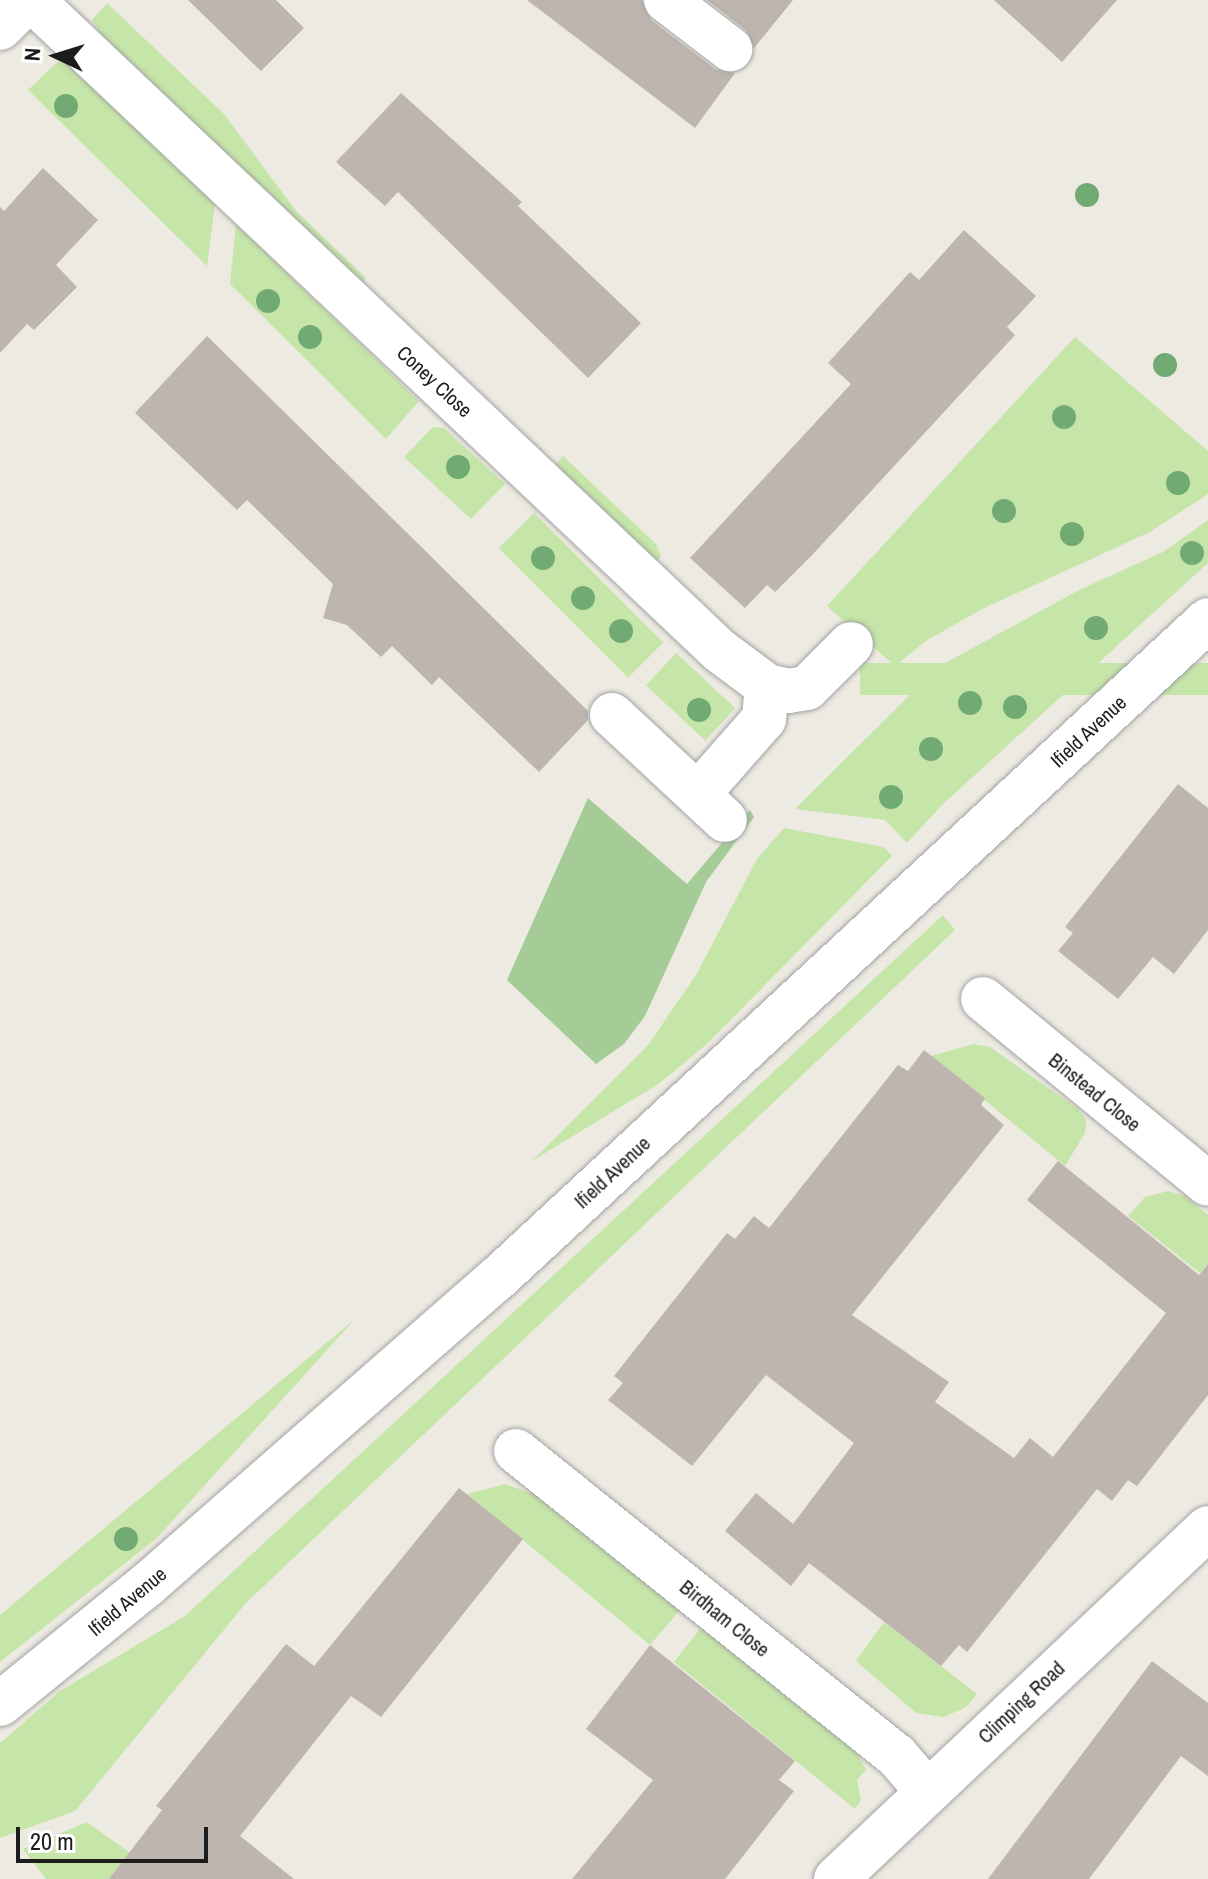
<!DOCTYPE html>
<style>
body{margin:0}
#map{position:relative;width:1208px;height:1879px;overflow:hidden;background:#edeae2;font-family:"Archivo Narrow",sans-serif}
div>[style]{position:absolute}
[style*='--x']{left:calc(var(--x)*1px);top:calc(var(--y)*1px);width:calc(var(--w)*1px);rotate:calc(var(--a)*1deg)}
.grass>*{inset:0;background:#c5e6a8;transform-origin:0 0}
.forest>*{inset:0;background:#a5cb97}
.building>*{inset:0;background:#bdb5ae}
.roads{filter:drop-shadow(0 0 2px #a3a3a3) drop-shadow(0 0 2px #a3a3a3)}
.minor>*{height:44px;margin:-22px;padding:0 22px;transform-origin:22px;border-radius:22px;background:#fff}
.trees>*{width:24px;height:24px;margin:-12px;border-radius:50%;background:#72aa74}
span{translate:-50% -50%;white-space:nowrap;text-align:center;line-height:1.15;-webkit-text-stroke:8px #fff;paint-order:stroke}
.street-label{font-size:20px;color:#1c1c1c}
.north{position:absolute;left:16px;top:16px;width:80px;height:80px;-webkit-text-stroke:6px #fff;paint-order:stroke;rotate:274deg;font-size:22px;font-weight:700;line-height:32px;text-align:center;color:#1c1c1c}
.north::after{content:'';display:block;margin:auto;width:28px;height:36px;background:#1c1c1c;clip-path:polygon(50% 0,100% 100%,50% 72%,0 100%)}
.scale{position:absolute;left:16px;top:1827px;width:192px;height:36px;box-sizing:border-box;border:4px solid #1c1c1c;border-top:0;padding-left:10px;font-size:24px;line-height:28px;white-space:nowrap;color:#1c1c1c;-webkit-text-stroke:6px #fff;paint-order:stroke}
</style>
<div id="map">
<div class="grass">
<i style="clip-path:polygon(107px 3px,224px 114px,296px 211px,365px 277px,364px 285px,103px 37px,92px 20px)"></i>
<i style="clip-path:polygon(58px 61px,73px 68px,215px 203px,207px 266px,28px 90px)"></i>
<i style="clip-path:polygon(236px 224px,419px 401px,386px 439px,230px 284px)"></i>
<i style="clip-path:polygon(1075px 337px,1208px 451px,1208px 494px,1150px 532px,982px 609px,926px 641px,895px 666px,827px 606px)"></i>
<i style="clip-path:polygon(433px 427px,444px 428px,505px 484px,471px 519px,404px 457px)"></i>
<i style="clip-path:polygon(563px 456px,656px 544px,661px 555px,656px 565px,554px 466px)"></i>
<i style="left:534px;top:513px;width:183px;height:50px;rotate:45deg"></i>
<i style="clip-path:polygon(1208px 520px,1208px 563px,942px 805px,907px 843px,885px 820px,795px 809px,938px 667px,1081px 589px,1163px 552px)"></i>
<i style="left:676px;top:653px;width:81px;height:44px;rotate:43deg"></i>
<i style="left:1208px;top:663px;width:32px;height:348px;rotate:90deg"></i>
<i style="clip-path:polygon(784px 828px,884px 847px,892px 856px,708px 1043px,660px 1083px,532px 1161px,648px 1045px,696px 975px,757px 859px)"></i>
<i style="clip-path:polygon(943px 915px,955px 930px,246px 1603px,75px 1811px,0 1838px,0 1743px,60px 1691px,185px 1616px)"></i>
<i style="clip-path:polygon(974px 1044px,990px 1047px,1078px 1109px,1086px 1120px,1085px 1133px,1065px 1166px,931px 1056px)"></i>
<i style="clip-path:polygon(1168px 1191px,1185px 1196px,1208px 1215px,1208px 1263px,1200px 1273px,1128px 1216px,1145px 1197px)"></i>
<i style="clip-path:polygon(354px 1320px,157px 1538px,0 1662px,0 1615px)"></i>
<i style="clip-path:polygon(505px 1484px,536px 1495px,681px 1609px,650px 1645px,467px 1494px)"></i>
<i style="clip-path:polygon(884px 1622px,977px 1694px,966px 1707px,944px 1717px,916px 1713px,856px 1661px)"></i>
<i style="clip-path:polygon(702px 1626px,855px 1750px,866px 1770px,857px 1780px,861px 1800px,855px 1809px,674px 1662px)"></i>
<i style="clip-path:polygon(87px 1822px,130px 1853px,109px 1879px,46px 1879px,23px 1849px)"></i>
</div>
<div class="forest">
<i style="clip-path:polygon(588px 798px,687px 884px,750px 810px,754px 817px,706px 882px,645px 1016px,624px 1044px,596px 1064px,507px 980px)"></i>
</div>
<div class="building">
<i style="clip-path:polygon(188px 0,276px 0,304px 28px,261px 71px)"></i>
<i style="clip-path:polygon(527px 0,642px 0,651px 20px,715px 69px,735px 73px,695px 128px)"></i>
<i style="clip-path:polygon(707px 0,793px 0,754px 48px,746px 30px)"></i>
<i style="clip-path:polygon(994px 0,1117px 0,1062px 62px)"></i>
<i style="clip-path:polygon(401px 93px,522px 202px,518px 206px,641px 323px,588px 378px,398px 192px,385px 206px,336px 162px)"></i>
<i style="clip-path:polygon(43px 168px,98px 220px,56px 265px,77px 287px,34px 330px,27px 324px,0 353px,0 207px,4px 211px)"></i>
<i style="clip-path:polygon(964px 230px,1036px 296px,1007px 327px,1015px 335px,814px 553px,775px 592px,767px 585px,745px 608px,690px 558px,851px 384px,828px 363px,910px 272px,919px 280px)"></i>
<i style="clip-path:polygon(207px 336px,588px 711px,588px 720px,539px 772px,439px 677px,432px 685px,392px 646px,381px 657px,347px 625px,323px 618px,333px 584px,247px 500px,237px 510px,135px 413px)"></i>
<i style="clip-path:polygon(1178px 784px,1208px 808px,1208px 930px,1174px 974px,1153px 957px,1118px 999px,1058px 951px,1073px 933px,1065px 927px)"></i>
<i style="clip-path:polygon(924px 1050px,985px 1098px,981px 1105px,1004px 1125px,852px 1315px,949px 1382px,935px 1402px,1014px 1458px,1030px 1438px,1053px 1457px,1166px 1313px,1027px 1200px,1058px 1161px,1199px 1275px,1208px 1264px,1208px 1395px,1137px 1486px,1128px 1480px,1112px 1501px,1097px 1489px,967px 1652px,959px 1645px,941px 1666px,809px 1563px,791px 1586px,725px 1531px,756px 1493px,793px 1524px,854px 1443px,766px 1375px,692px 1466px,608px 1400px,623px 1383px,614px 1376px,727px 1233px,735px 1239px,754px 1216px,769px 1228px,898px 1065px,908px 1071px)"></i>
<i style="clip-path:polygon(459px 1488px,523px 1539px,381px 1717px,351px 1696px,240px 1836px,294px 1879px,109px 1879px,162px 1810px,156px 1806px,286px 1644px,314px 1666px)"></i>
<i style="clip-path:polygon(650px 1645px,795px 1761px,779px 1780px,794px 1791px,725px 1879px,572px 1879px,653px 1780px,586px 1729px)"></i>
<i style="clip-path:polygon(1152px 1661px,1208px 1703px,1208px 1776px,1181px 1756px,1089px 1879px,988px 1879px)"></i>
</div>
<div class="roads">
<div class="minor">
<i style="--x:32;--y:0;--w:947;--a:43.42"></i>
<i style="--x:720;--y:651;--w:59;--a:36.7"></i>
<i style="--x:767;--y:686;--w:22;--a:13"></i>
<i style="--x:788;--y:691;--w:19;--a:-9"></i>
<i style="--x:807;--y:688;--w:62;--a:-45"></i>
<i style="--x:666;--y:0;--w:81;--a:37.4"></i>
<i style="--x:0;--y:28;--w:40;--a:-45"></i>
<i style="--x:612;--y:715;--w:154;--a:42.9"></i>
<i style="--x:698;--y:794;--w:100;--a:-48.7"></i>
<i style="--x:764;--y:719;--w:33;--a:-85"></i>
<i style="--x:983;--y:999;--w:291;--a:39.4"></i>
<i style="--x:516;--y:1451;--w:487;--a:38.7"></i>
<i style="--x:896;--y:1755;--w:48;--a:49.3"></i>
<i style="--x:0;--y:1704;--w:189;--a:-39"></i>
<i style="--x:147;--y:1585;--w:466;--a:-41.2"></i>
<i style="--x:498;--y:1278;--w:968;--a:-42.82"></i>
<i style="--x:836;--y:1879;--w:511;--a:-43.34"></i>
</div>
</div>
<div class="trees">
<i style="left:66px;top:106px"></i>
<i style="left:1087px;top:195px"></i>
<i style="left:268px;top:301px"></i>
<i style="left:310px;top:337px"></i>
<i style="left:1165px;top:365px"></i>
<i style="left:1064px;top:417px"></i>
<i style="left:458px;top:467px"></i>
<i style="left:1178px;top:483px"></i>
<i style="left:1004px;top:511px"></i>
<i style="left:1072px;top:534px"></i>
<i style="left:1192px;top:553px"></i>
<i style="left:543px;top:558px"></i>
<i style="left:583px;top:598px"></i>
<i style="left:1096px;top:628px"></i>
<i style="left:621px;top:631px"></i>
<i style="left:970px;top:703px"></i>
<i style="left:1015px;top:707px"></i>
<i style="left:699px;top:710px"></i>
<i style="left:931px;top:749px"></i>
<i style="left:891px;top:797px"></i>
<i style="left:126px;top:1539px"></i>
</div>
<div class="street-label">
<span style="left:435px;top:381px;rotate:43deg">Coney Close</span>
<span style="left:1088px;top:731px;rotate:-43deg">Ifield Avenue</span>
<span style="left:1095px;top:1092px;rotate:39deg">Binstead Close</span>
<span style="left:612px;top:1172px;rotate:-43deg">Ifield Avenue</span>
<span style="left:127px;top:1601px;rotate:-40deg">Ifield Avenue</span>
<span style="left:725px;top:1618px;rotate:39deg">Birdham Close</span>
<span style="left:1021px;top:1702px;rotate:-43deg">Climping Road</span>
</div>
<div class="north">N</div>
<div class="scale">20 m</div>
</div>
